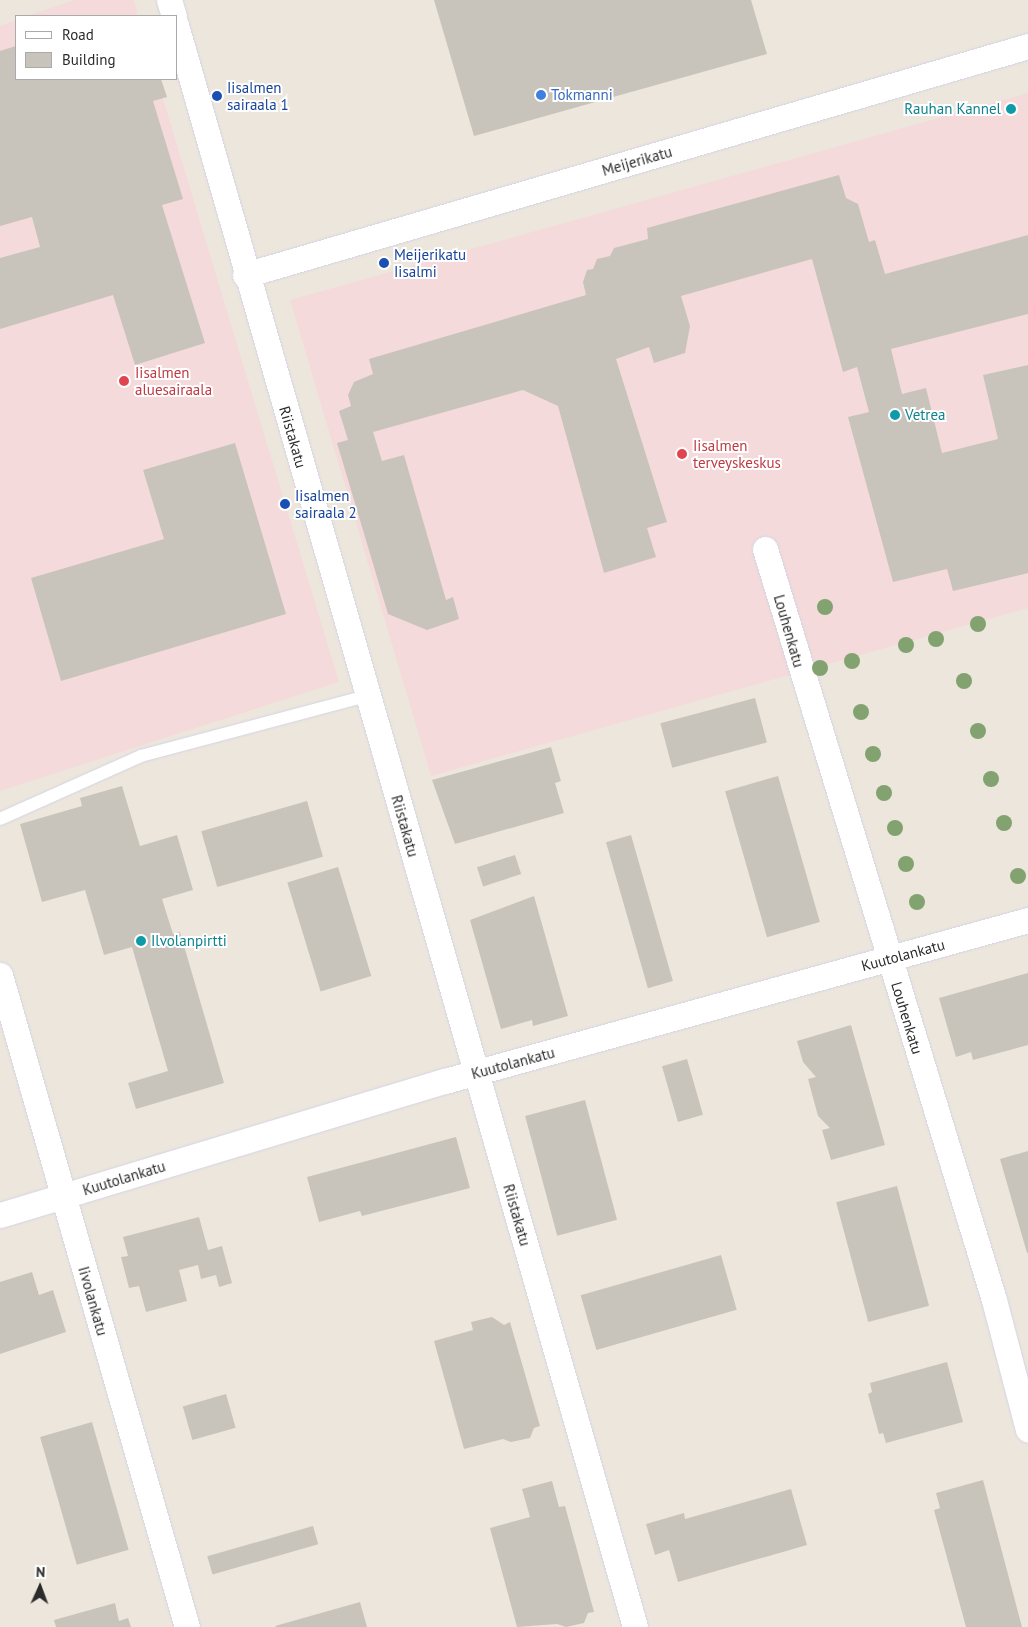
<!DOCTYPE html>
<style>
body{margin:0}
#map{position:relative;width:1028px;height:1627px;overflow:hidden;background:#ede6dc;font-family:"PT Sans",sans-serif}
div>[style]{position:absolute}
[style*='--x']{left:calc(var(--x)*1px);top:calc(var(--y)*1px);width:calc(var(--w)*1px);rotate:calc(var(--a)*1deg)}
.medical>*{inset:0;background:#f4dadb}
.building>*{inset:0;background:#c9c4bb;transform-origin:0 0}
.roads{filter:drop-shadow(0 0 1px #d2d5e4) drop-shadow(0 0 1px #d2d5e4)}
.lane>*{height:12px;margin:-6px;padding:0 6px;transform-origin:6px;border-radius:6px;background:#fff}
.street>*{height:25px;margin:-12.5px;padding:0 12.5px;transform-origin:12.5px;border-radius:12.5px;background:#fff}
.trees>*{width:16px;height:16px;margin:-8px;border-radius:50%;background:#82a270}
.dots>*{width:14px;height:14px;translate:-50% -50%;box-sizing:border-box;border:2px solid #fff;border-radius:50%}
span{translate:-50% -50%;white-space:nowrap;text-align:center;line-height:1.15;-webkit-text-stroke:4px #fff;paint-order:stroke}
.transit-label{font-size:15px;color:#164399}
.left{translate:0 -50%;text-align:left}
.shop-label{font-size:15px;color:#366cbe}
.culture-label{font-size:15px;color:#0d838f}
.right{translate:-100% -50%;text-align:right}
.street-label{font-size:15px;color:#2b2b2b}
.health-label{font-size:15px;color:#be3a42}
.legend{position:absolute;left:15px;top:15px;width:162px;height:65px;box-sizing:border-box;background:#fff;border:1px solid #aaa;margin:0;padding:6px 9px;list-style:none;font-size:15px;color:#2b2b2b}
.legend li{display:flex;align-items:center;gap:10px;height:25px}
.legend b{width:25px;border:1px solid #aaa}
.north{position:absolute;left:15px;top:1562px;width:50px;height:50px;-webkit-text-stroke:4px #fff;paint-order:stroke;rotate:2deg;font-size:14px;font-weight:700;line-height:20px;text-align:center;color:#2b2b2b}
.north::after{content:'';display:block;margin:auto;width:18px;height:22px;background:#2b2b2b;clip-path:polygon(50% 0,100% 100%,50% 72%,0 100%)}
</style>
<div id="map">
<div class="medical">
<i style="clip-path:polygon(74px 0,134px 0,138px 16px,27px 16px)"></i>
<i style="clip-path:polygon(16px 20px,16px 79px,157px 79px,339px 682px,0 791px,0 26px)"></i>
<i style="clip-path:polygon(1028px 93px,1028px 608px,431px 776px,290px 300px)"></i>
</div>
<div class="building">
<i style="clip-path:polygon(434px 0,751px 0,767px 54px,474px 136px)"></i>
<i style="clip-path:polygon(16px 46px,16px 79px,161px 79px,167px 97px,153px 101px,183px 199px,162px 205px,205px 343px,135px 365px,113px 295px,0 329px,0 258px,40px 247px,32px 217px,0 226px,0 51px)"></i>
<i style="clip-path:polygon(839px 175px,846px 198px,858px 204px,869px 242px,875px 240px,885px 274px,1028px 235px,1028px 314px,891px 349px,902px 394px,926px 388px,942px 453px,998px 439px,983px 375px,1028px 365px,1028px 573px,953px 591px,947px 569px,893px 582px,848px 417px,869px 412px,857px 367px,843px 372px,812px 259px,681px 296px,690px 326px,685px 353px,654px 363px,649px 347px,616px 359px,667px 522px,647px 528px,656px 557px,604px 573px,558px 406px,523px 390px,373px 432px,382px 461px,404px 455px,446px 600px,453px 597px,459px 619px,427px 630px,388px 614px,337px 443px,348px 440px,339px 411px,351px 406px,348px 395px,354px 382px,373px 374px,369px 359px,586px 295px,583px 282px,587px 270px,593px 269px,597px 259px,610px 256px,614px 248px,648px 239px,647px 228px)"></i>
<i style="clip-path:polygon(235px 443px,286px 614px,61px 681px,31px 578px,164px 539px,143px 470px)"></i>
<i style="left:755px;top:698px;width:46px;height:98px;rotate:75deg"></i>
<i style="clip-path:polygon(551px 747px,561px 781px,555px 783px,564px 813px,455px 844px,432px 780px)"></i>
<i style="left:778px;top:776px;width:152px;height:55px;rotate:74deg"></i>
<i style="clip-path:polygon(122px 786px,140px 846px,177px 835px,193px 890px,162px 899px,173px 934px,180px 932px,224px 1083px,136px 1109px,128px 1083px,168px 1071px,132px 947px,104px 955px,85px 890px,42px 902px,20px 824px,82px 806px,80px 798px)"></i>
<i style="left:307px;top:801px;width:58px;height:110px;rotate:74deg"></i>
<i style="left:631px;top:835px;width:152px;height:26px;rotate:74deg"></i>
<i style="left:515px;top:855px;width:20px;height:40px;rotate:72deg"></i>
<i style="left:338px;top:867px;width:114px;height:53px;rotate:73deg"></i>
<i style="clip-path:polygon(534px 896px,568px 1016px,533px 1026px,532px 1020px,501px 1029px,470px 920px)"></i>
<i style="clip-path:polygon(1028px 973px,1028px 1045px,973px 1060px,971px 1052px,956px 1057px,939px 998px)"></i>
<i style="clip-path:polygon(851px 1025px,885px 1145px,831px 1160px,822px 1130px,830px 1128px,818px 1116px,808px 1079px,816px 1077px,803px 1062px,797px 1041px)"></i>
<i style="left:687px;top:1059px;width:58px;height:26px;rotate:74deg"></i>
<i style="left:585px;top:1100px;width:124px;height:62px;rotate:75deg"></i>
<i style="clip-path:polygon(456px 1137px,470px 1188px,362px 1216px,360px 1211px,319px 1222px,307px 1177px)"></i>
<i style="clip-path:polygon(1028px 1151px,1028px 1253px,1027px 1253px,1000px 1159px)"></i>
<i style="left:897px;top:1186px;width:124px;height:63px;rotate:75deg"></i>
<i style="clip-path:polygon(199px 1217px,208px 1250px,222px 1246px,232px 1283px,219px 1287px,216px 1275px,201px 1279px,198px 1265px,179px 1270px,187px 1301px,146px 1312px,139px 1286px,129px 1288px,121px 1257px,128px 1256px,123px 1237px)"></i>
<i style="left:721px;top:1255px;width:57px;height:146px;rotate:74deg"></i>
<i style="clip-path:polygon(32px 1272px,39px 1295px,53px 1290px,66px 1332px,0 1354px,0 1282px)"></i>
<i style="clip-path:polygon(492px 1317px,504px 1325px,510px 1322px,540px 1426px,534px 1428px,530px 1438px,511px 1442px,503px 1439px,464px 1449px,434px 1341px,473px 1330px,471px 1322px)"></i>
<i style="clip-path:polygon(947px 1362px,963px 1422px,886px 1443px,883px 1433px,879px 1434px,868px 1394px,872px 1392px,870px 1383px)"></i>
<i style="left:226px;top:1394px;width:35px;height:45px;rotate:74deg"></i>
<i style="left:92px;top:1422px;width:133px;height:54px;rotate:74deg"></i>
<i style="clip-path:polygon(983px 1480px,1022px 1627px,966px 1627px,934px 1510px,940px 1508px,936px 1493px)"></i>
<i style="clip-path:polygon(552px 1481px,559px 1507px,565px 1506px,594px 1612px,588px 1613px,584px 1623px,566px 1627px,557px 1624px,517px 1627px,490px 1528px,530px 1517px,522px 1489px)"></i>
<i style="clip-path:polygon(791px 1489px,807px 1545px,678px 1582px,669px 1550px,655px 1555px,646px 1524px,684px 1513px,685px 1519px)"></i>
<i style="left:313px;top:1526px;width:19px;height:110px;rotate:74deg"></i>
<i style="clip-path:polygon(360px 1602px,367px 1627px,276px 1627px,275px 1626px)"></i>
<i style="clip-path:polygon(115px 1603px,119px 1621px,128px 1618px,131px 1627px,56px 1627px,54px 1620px)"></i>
</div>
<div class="roads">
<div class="lane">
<i style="--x:0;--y:819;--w:154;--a:-24.1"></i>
<i style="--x:141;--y:756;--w:234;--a:-14.9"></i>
</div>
<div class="street">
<i style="--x:169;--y:0;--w:17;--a:73"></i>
<i style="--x:176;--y:25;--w:1666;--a:74.01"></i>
<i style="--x:245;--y:275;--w:816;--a:-16.3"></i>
<i style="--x:765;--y:549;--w:785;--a:73.04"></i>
<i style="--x:994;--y:1300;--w:134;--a:75.3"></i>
<i style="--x:0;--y:975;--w:678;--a:74"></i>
<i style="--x:0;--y:1215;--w:465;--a:-16.8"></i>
<i style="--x:445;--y:1081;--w:605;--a:-15.44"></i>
</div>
</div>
<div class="trees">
<i style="left:825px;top:607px"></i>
<i style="left:978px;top:624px"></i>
<i style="left:936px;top:639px"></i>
<i style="left:906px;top:645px"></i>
<i style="left:852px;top:661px"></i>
<i style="left:820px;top:668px"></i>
<i style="left:964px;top:681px"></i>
<i style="left:861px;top:712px"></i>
<i style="left:978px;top:731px"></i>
<i style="left:873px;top:754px"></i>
<i style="left:991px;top:779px"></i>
<i style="left:884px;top:793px"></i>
<i style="left:1004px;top:823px"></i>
<i style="left:895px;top:828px"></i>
<i style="left:906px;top:864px"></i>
<i style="left:1018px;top:876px"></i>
<i style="left:917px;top:902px"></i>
</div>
<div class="dots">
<i style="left:541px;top:95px;background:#3f7fe0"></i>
<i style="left:217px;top:96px;background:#1a4fb4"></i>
<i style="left:1011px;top:109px;background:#0f9aa8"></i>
<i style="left:384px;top:263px;background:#1a4fb4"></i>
<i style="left:124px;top:381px;background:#e0444e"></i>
<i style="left:895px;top:415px;background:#0f9aa8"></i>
<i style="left:682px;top:454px;background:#e0444e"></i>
<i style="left:285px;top:504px;background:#1a4fb4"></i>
<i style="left:141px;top:941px;background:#0f9aa8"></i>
</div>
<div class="transit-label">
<span class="left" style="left:227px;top:96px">Iisalmen<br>sairaala 1</span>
<span class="left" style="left:394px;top:263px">Meijerikatu<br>Iisalmi</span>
<span class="left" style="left:295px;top:504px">Iisalmen<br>sairaala 2</span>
</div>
<div class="shop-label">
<span class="left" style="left:551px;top:95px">Tokmanni</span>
</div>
<div class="culture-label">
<span class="right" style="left:1001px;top:109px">Rauhan Kannel</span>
<span class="left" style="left:905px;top:415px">Vetrea</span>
<span class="left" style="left:151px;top:941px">Ilvolanpirtti</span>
</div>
<div class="street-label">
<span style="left:637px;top:161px;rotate:-16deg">Meijerikatu</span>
<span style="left:293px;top:437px;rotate:74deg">Riistakatu</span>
<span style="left:789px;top:631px;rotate:74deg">Louhenkatu</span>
<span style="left:405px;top:826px;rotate:74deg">Riistakatu</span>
<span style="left:903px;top:955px;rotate:-15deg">Kuutolankatu</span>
<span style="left:907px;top:1018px;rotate:73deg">Louhenkatu</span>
<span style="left:513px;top:1063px;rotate:-15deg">Kuutolankatu</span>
<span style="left:124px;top:1178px;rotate:-17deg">Kuutolankatu</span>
<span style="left:517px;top:1215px;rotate:74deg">Riistakatu</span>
<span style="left:93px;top:1301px;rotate:74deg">Iivolankatu</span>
</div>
<div class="health-label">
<span class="left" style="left:135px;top:381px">Iisalmen<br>aluesairaala</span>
<span class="left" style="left:693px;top:454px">Iisalmen<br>terveyskeskus</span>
</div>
<ul class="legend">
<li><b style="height:6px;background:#fff"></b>Road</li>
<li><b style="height:14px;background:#c9c4bb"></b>Building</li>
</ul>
<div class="north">N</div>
</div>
